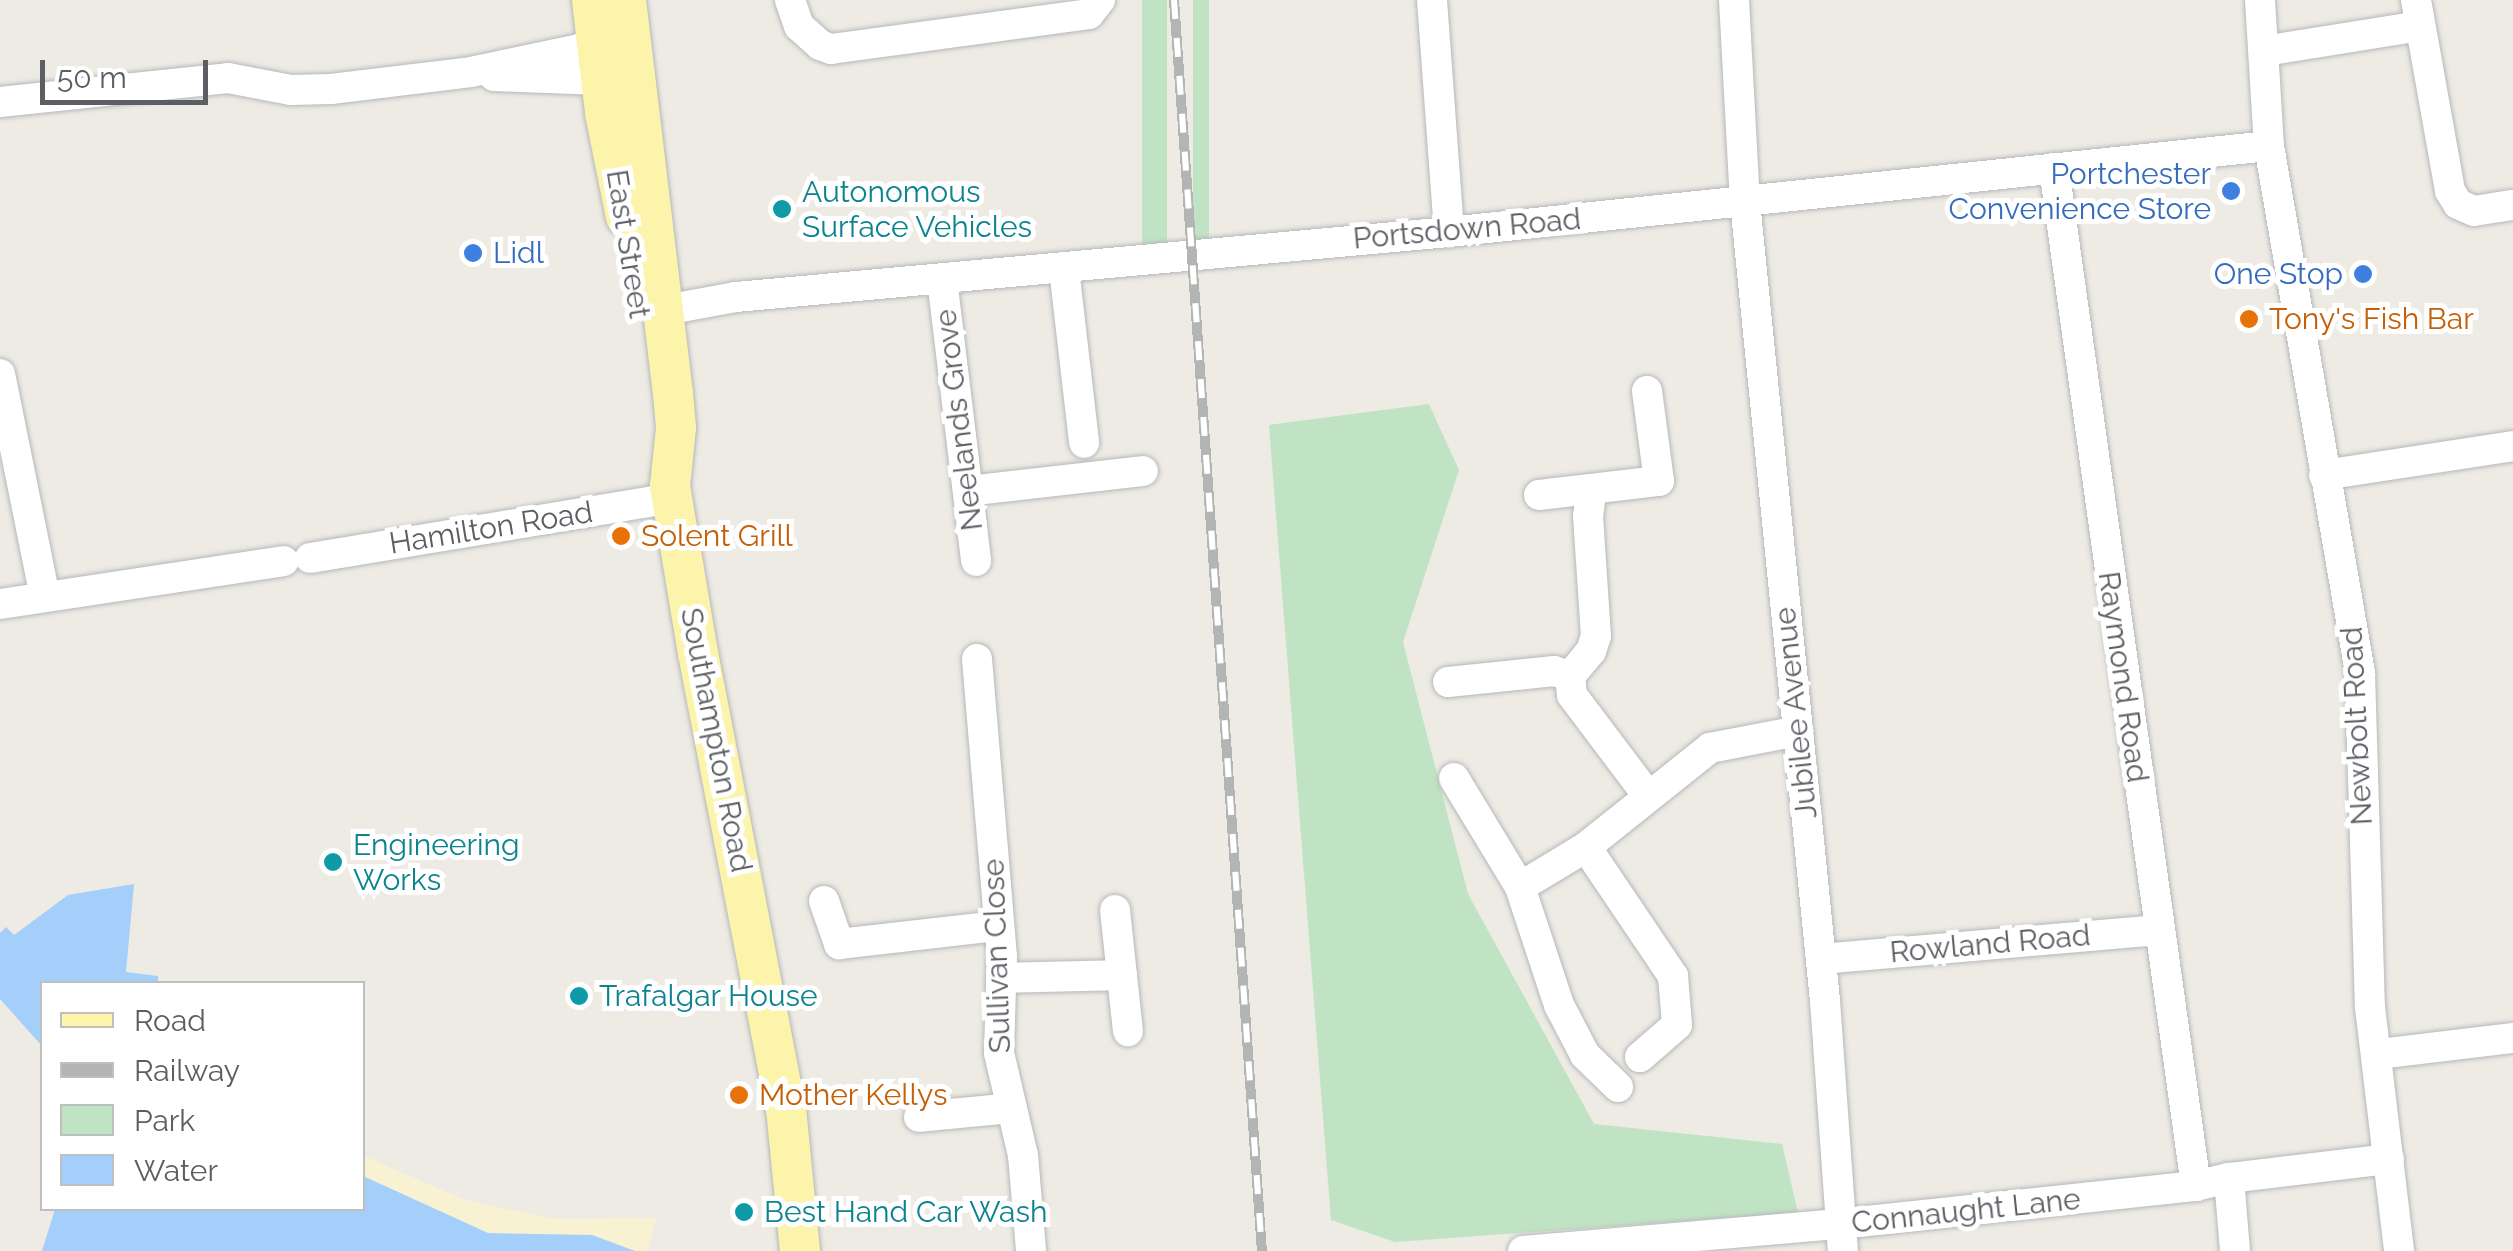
<!DOCTYPE html>
<style>
body{margin:0}
#map{position:relative;width:2513px;height:1251px;overflow:hidden;background:#edebe3;font-family:Raleway,sans-serif}
div>[style]{position:absolute}
[style*='--x']{left:calc(var(--x)*1px);top:calc(var(--y)*1px);width:calc(var(--w)*1px);rotate:calc(var(--a)*1deg)}
.green>*{inset:0;background:#c0e3c3;transform-origin:0 0}
.sand>*{inset:0;background:#f8f2d2}
.water>*{inset:0;background:#a5cffb}
.roads{filter:drop-shadow(0 0 2px #b5b8bc) drop-shadow(0 0 2px #b5b8bc)}
.minor>*{height:30px;margin:-15px;padding:0 15px;transform-origin:15px;border-radius:15px;background:#fff}
.major>*{height:40px;margin:-20px;padding:0 20px;transform-origin:20px;border-radius:20px;background:#fbf4aa}
.rail>*{height:10px;margin-top:-5px;transform-origin:0;background:repeating-linear-gradient(90deg,#fff 0 19px,#b3b4b4 0 38px);box-sizing:border-box;border-block:2px solid #b3b4b4}
.dots>*{width:28px;height:28px;translate:-50% -50%;box-sizing:border-box;border:5px solid #fff;border-radius:50%}
span{translate:-50% -50%;white-space:nowrap;text-align:center;line-height:1.15;-webkit-text-stroke:10px #fff;paint-order:stroke}
.shop-label{font-size:30px;color:#366cbe}
.right{translate:-100% -50%;text-align:right}
.left{translate:0 -50%;text-align:left}
.culture-label{font-size:30px;color:#0d838f}
.street-label{font-size:30px;color:#5b5e63}
.food-label{font-size:30px;color:#c56008}
.legend{position:absolute;left:40px;top:981px;width:325px;height:230px;box-sizing:border-box;background:#fff;border:2px solid #bdbfc1;margin:0;padding:12px 18px;list-style:none;font-size:30px;color:#5b5e63}
.legend li{display:flex;align-items:center;gap:20px;height:50px}
.legend b{width:50px;border:2px solid #bdbfc1}
.scale{position:absolute;left:40px;top:60px;width:168px;height:45px;box-sizing:border-box;border:5px solid #5b5e63;border-top:0;padding-left:12px;font-size:30px;line-height:35px;white-space:nowrap;color:#5b5e63;-webkit-text-stroke:8px #fff;paint-order:stroke}
</style>
<div id="map">
<div class="green">
<i style="left:1142px;top:0;width:25px;height:252px"></i>
<i style="left:1193px;top:0;width:16px;height:247px"></i>
<i style="clip-path:polygon(1429px 404px,1459px 470px,1403px 642px,1468px 894px,1594px 1124px,1782px 1144px,1798px 1213px,1395px 1242px,1331px 1220px,1269px 425px)"></i>
</div>
<div class="sand">
<i style="clip-path:polygon(362px 1155px,465px 1200px,555px 1219px,656px 1218px,648px 1251px,635px 1251px,592px 1235px,488px 1233px,363px 1176px)"></i>
</div>
<div class="water">
<i style="clip-path:polygon(134px 884px,126px 972px,158px 976px,158px 983px,42px 984px,42px 1046px,0 999px,0 933px,6px 927px,14px 935px,68px 895px)"></i>
<i style="clip-path:polygon(363px 1176px,488px 1233px,592px 1235px,635px 1251px,42px 1251px,55px 1209px,362px 1208px)"></i>
</div>
<div class="roads">
<div class="minor">
<i style="--x:790;--y:0;--w:28;--a:71"></i>
<i style="--x:799;--y:26;--w:28;--a:42"></i>
<i style="--x:820;--y:45;--w:12;--a:20"></i>
<i style="--x:831;--y:49;--w:260;--a:-7.7"></i>
<i style="--x:1089;--y:14;--w:18;--a:-52"></i>
<i style="--x:1432;--y:0;--w:233;--a:85.8"></i>
<i style="--x:1734;--y:0;--w:202;--a:86.9"></i>
<i style="--x:1745;--y:202;--w:803;--a:84.28"></i>
<i style="--x:1825;--y:1001;--w:251;--a:85.9"></i>
<i style="--x:2260;--y:0;--w:146;--a:86.5"></i>
<i style="--x:2269;--y:146;--w:535;--a:80.2"></i>
<i style="--x:2360;--y:673;--w:334;--a:88.3"></i>
<i style="--x:2370;--y:1007;--w:246;--a:83.2"></i>
<i style="--x:2416;--y:0;--w:194;--a:79.9"></i>
<i style="--x:2450;--y:191;--w:15;--a:58"></i>
<i style="--x:2458;--y:204;--w:17;--a:24"></i>
<i style="--x:2474;--y:211;--w:39;--a:-9"></i>
<i style="--x:2264;--y:51;--w:158;--a:-9.1"></i>
<i style="--x:494;--y:76;--w:107;--a:2.1"></i>
<i style="--x:601;--y:80;--w:21;--a:-28"></i>
<i style="--x:0;--y:102;--w:229;--a:-6"></i>
<i style="--x:228;--y:78;--w:64;--a:10.8"></i>
<i style="--x:291;--y:90;--w:40;--a:-1.4"></i>
<i style="--x:331;--y:89;--w:141;--a:-6.9"></i>
<i style="--x:471;--y:72;--w:110;--a:-12"></i>
<i style="--x:579;--y:49;--w:18;--a:-6"></i>
<i style="--x:597;--y:47;--w:19;--a:16"></i>
<i style="--x:2054;--y:168;--w:1028;--a:82.06"></i>
<i style="--x:1064;--y:269;--w:175;--a:83.4"></i>
<i style="--x:942;--y:279;--w:284;--a:83.1"></i>
<i style="--x:665;--y:310;--w:72;--a:-10.4"></i>
<i style="--x:736;--y:297;--w:716;--a:-5.21"></i>
<i style="--x:1449;--y:232;--w:824;--a:-5.99"></i>
<i style="--x:0;--y:374;--w:227;--a:78.6"></i>
<i style="--x:2324;--y:475;--w:191;--a:-8.7"></i>
<i style="--x:968;--y:491;--w:176;--a:-6.5"></i>
<i style="--x:1591;--y:493;--w:23;--a:97"></i>
<i style="--x:1588;--y:516;--w:120;--a:86.2"></i>
<i style="--x:1596;--y:636;--w:16;--a:108"></i>
<i style="--x:1591;--y:651;--w:33;--a:130"></i>
<i style="--x:1570;--y:676;--w:19;--a:84"></i>
<i style="--x:1572;--y:695;--w:126;--a:53"></i>
<i style="--x:1539;--y:495;--w:121;--a:-6.7"></i>
<i style="--x:1659;--y:481;--w:91;--a:-97.6"></i>
<i style="--x:310;--y:558;--w:367;--a:-9.4"></i>
<i style="--x:0;--y:604;--w:287;--a:-8.6"></i>
<i style="--x:977;--y:659;--w:298;--a:85.2"></i>
<i style="--x:1002;--y:956;--w:97;--a:91.8"></i>
<i style="--x:999;--y:1053;--w:105;--a:76.8"></i>
<i style="--x:1023;--y:1155;--w:96;--a:85.2"></i>
<i style="--x:1448;--y:682;--w:107;--a:-5.9"></i>
<i style="--x:1554;--y:671;--w:17;--a:17"></i>
<i style="--x:1454;--y:778;--w:127;--a:58.8"></i>
<i style="--x:1520;--y:887;--w:124;--a:71.7"></i>
<i style="--x:1559;--y:1005;--w:56;--a:62.5"></i>
<i style="--x:1585;--y:1055;--w:46;--a:44.1"></i>
<i style="--x:1586;--y:847;--w:156;--a:56"></i>
<i style="--x:1673;--y:976;--w:49;--a:85.3"></i>
<i style="--x:1677;--y:1025;--w:49;--a:139.1"></i>
<i style="--x:1520;--y:887;--w:77;--a:-31.2"></i>
<i style="--x:1586;--y:847;--w:159;--a:-38.6"></i>
<i style="--x:1710;--y:748;--w:90;--a:-10.9"></i>
<i style="--x:824;--y:901;--w:46;--a:70.8"></i>
<i style="--x:839;--y:944;--w:160;--a:-6.5"></i>
<i style="--x:1115;--y:910;--w:122;--a:83.9"></i>
<i style="--x:1821;--y:959;--w:339;--a:-4.9"></i>
<i style="--x:1001;--y:978;--w:121;--a:-1.4"></i>
<i style="--x:2378;--y:1054;--w:136;--a:-6.8"></i>
<i style="--x:919;--y:1117;--w:93;--a:-5.5"></i>
<i style="--x:2229;--y:1178;--w:73;--a:85.3"></i>
<i style="--x:1523;--y:1251;--w:317;--a:-4.9"></i>
<i style="--x:1839;--y:1224;--w:359;--a:-6.1"></i>
<i style="--x:2196;--y:1186;--w:34;--a:-14"></i>
<i style="--x:2229;--y:1178;--w:161;--a:-6.8"></i>
</div>
<div class="major">
<i style="--x:592;--y:0;--w:114;--a:83.4"></i>
<i style="--x:605;--y:113;--w:106;--a:78.6"></i>
<i style="--x:626;--y:0;--w:396;--a:83.2"></i>
<i style="--x:673;--y:393;--w:35;--a:85"></i>
<i style="--x:676;--y:428;--w:58;--a:95.9"></i>
<i style="--x:670;--y:486;--w:169;--a:80.5"></i>
<i style="--x:698;--y:653;--w:463;--a:79.1"></i>
<i style="--x:786;--y:1108;--w:144;--a:84.4"></i>
</div>
</div>
<div class="rail">
<i style="--x:1174;--y:0;--w:1254;--a:85.98"></i>
</div>
<div class="dots">
<i style="left:2231px;top:191px;background:#3f7fe0"></i>
<i style="left:782px;top:209px;background:#0f9aa8"></i>
<i style="left:473px;top:253px;background:#3f7fe0"></i>
<i style="left:2363px;top:274px;background:#3f7fe0"></i>
<i style="left:2249px;top:319px;background:#e8710a"></i>
<i style="left:621px;top:536px;background:#e8710a"></i>
<i style="left:333px;top:862px;background:#0f9aa8"></i>
<i style="left:579px;top:996px;background:#0f9aa8"></i>
<i style="left:739px;top:1095px;background:#e8710a"></i>
<i style="left:744px;top:1212px;background:#0f9aa8"></i>
</div>
<div class="shop-label">
<span class="right" style="left:2211px;top:191px">Portchester<br>Convenience Store</span>
<span class="left" style="left:493px;top:253px">Lidl</span>
<span class="right" style="left:2343px;top:274px">One Stop</span>
</div>
<div class="culture-label">
<span class="left" style="left:802px;top:209px">Autonomous<br>Surface Vehicles</span>
<span class="left" style="left:353px;top:862px">Engineering<br>Works</span>
<span class="left" style="left:599px;top:996px">Trafalgar House</span>
<span class="left" style="left:764px;top:1212px">Best Hand Car Wash</span>
</div>
<div class="street-label">
<span style="left:1467px;top:229px;rotate:-5deg">Portsdown Road</span>
<span style="left:628px;top:244px;rotate:81deg">East Street</span>
<span style="left:959px;top:420px;rotate:-97deg">Neelands Grove</span>
<span style="left:491px;top:528px;rotate:-9deg">Hamilton Road</span>
<span style="left:2123px;top:677px;rotate:82deg">Raymond Road</span>
<span style="left:1796px;top:713px;rotate:-96deg">Jubilee Avenue</span>
<span style="left:2357px;top:726px;rotate:-93deg">Newbolt Road</span>
<span style="left:716px;top:740px;rotate:79deg">Southampton Road</span>
<span style="left:1990px;top:944px;rotate:-5deg">Rowland Road</span>
<span style="left:997px;top:956px;rotate:-92deg">Sullivan Close</span>
<span style="left:1966px;top:1211px;rotate:-6deg">Connaught Lane</span>
</div>
<div class="food-label">
<span class="left" style="left:2269px;top:319px">Tony's Fish Bar</span>
<span class="left" style="left:641px;top:536px">Solent Grill</span>
<span class="left" style="left:759px;top:1095px">Mother Kellys</span>
</div>
<ul class="legend">
<li><b style="height:12px;background:#fbf4aa"></b>Road</li>
<li><b style="height:12px;background:#b3b4b4"></b>Railway</li>
<li><b style="height:28px;background:#c0e3c3"></b>Park</li>
<li><b style="height:28px;background:#a5cffb"></b>Water</li>
</ul>
<div class="scale">50 m</div>
</div>
